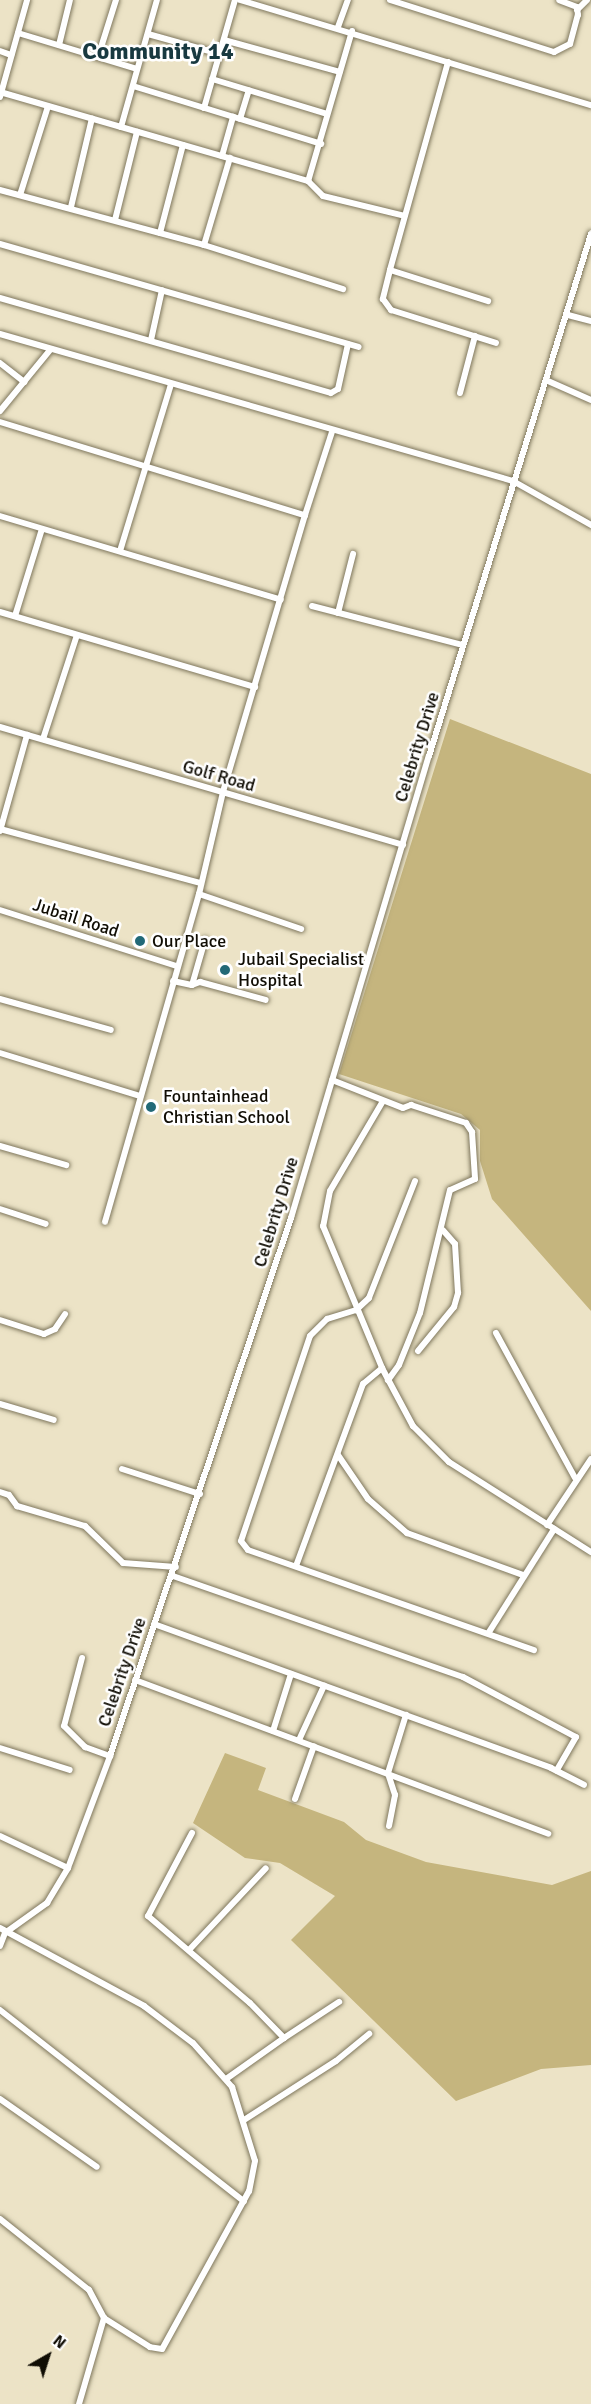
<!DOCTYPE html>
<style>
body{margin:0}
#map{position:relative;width:591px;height:2404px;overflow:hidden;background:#ece3c6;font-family:Signika,sans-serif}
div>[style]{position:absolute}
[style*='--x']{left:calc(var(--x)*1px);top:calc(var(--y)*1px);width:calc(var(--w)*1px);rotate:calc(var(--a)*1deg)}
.green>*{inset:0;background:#c5b57e}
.roads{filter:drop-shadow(0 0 2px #7f775d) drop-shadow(0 0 2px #7f775d)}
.minor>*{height:6px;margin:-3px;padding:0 3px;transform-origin:3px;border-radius:3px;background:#fff}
.dots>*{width:16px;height:16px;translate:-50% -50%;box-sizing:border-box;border:3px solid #fff;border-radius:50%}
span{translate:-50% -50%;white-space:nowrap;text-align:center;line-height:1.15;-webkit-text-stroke:5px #fff;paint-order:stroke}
.street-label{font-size:18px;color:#100d04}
.poi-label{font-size:18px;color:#100d04}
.left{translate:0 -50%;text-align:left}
.district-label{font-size:24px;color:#183940;font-weight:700}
.north{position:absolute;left:18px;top:2326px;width:60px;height:60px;-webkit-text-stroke:4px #fff;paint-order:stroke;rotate:39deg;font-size:16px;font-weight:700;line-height:24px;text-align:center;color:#100d04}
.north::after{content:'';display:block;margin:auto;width:21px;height:27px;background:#100d04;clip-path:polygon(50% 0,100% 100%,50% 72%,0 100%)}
</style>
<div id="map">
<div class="green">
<i style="clip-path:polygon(450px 719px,591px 774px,591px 1311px,492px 1199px,480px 1161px,480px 1130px,461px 1114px,339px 1074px)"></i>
<i style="clip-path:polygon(225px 1753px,266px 1768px,258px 1790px,344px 1822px,366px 1840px,426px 1862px,552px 1885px,591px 1871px,591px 2065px,541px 2069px,456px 2101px,291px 1940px,335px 1896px,280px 1863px,245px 1858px,193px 1823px)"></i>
</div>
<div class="roads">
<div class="minor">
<i style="--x:240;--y:0;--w:366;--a:16.7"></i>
<i style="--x:390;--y:0;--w:172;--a:17.6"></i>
<i style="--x:554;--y:52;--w:18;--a:-27"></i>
<i style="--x:570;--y:44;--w:30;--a:-75"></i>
<i style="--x:578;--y:15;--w:8;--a:-97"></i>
<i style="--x:577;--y:7;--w:19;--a:-159"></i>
<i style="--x:577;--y:10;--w:14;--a:-45"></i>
<i style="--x:338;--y:27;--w:29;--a:-70"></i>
<i style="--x:352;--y:31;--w:156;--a:106.3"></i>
<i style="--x:308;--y:181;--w:21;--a:45"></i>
<i style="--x:323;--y:196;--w:84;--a:13.7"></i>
<i style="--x:18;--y:33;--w:124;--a:16.8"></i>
<i style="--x:148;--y:34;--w:75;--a:15.5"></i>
<i style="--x:224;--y:40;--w:120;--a:15.4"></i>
<i style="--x:59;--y:45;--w:46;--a:-76.3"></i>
<i style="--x:0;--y:51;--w:12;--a:20"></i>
<i style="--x:98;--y:57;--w:60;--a:-72.5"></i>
<i style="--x:448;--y:62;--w:216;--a:105.6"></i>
<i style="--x:390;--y:270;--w:103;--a:17.6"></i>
<i style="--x:212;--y:79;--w:120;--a:16.9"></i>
<i style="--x:133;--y:86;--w:197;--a:17.1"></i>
<i style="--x:0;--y:92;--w:321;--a:16.1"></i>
<i style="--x:0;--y:97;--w:101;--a:-74.4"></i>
<i style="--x:204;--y:108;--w:112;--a:-74"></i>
<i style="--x:240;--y:119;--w:30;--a:-73"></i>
<i style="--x:121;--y:127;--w:132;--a:-74.2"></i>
<i style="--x:222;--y:156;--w:41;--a:-74.2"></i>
<i style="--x:0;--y:190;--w:211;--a:15.1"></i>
<i style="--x:204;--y:245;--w:146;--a:17.6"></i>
<i style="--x:20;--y:195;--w:93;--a:-72.5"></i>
<i style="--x:71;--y:207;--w:91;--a:-76.7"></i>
<i style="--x:115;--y:220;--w:91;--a:-76"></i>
<i style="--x:160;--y:233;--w:91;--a:-75.4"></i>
<i style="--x:0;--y:244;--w:373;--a:16"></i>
<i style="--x:204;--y:245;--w:91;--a:-73.4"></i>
<i style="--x:390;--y:270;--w:30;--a:104"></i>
<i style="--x:383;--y:299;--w:14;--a:54"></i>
<i style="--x:391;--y:310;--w:110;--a:17.4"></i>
<i style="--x:0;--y:298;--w:344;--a:16"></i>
<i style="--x:331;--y:393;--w:8;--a:-30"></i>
<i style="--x:338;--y:389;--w:46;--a:-77.5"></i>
<i style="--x:568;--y:315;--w:24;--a:15"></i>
<i style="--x:0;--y:334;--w:534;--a:15.99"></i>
<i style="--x:513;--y:481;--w:90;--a:29.4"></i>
<i style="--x:151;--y:340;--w:51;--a:-77.6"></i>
<i style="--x:0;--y:363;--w:31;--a:38"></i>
<i style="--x:548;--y:381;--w:47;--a:23.8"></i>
<i style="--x:460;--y:393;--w:59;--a:-75.3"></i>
<i style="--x:0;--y:411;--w:80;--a:-50.6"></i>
<i style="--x:0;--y:422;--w:319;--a:17"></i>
<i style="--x:305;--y:515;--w:289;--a:106.5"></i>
<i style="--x:223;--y:792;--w:105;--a:103.2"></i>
<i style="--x:199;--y:894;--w:341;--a:106"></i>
<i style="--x:305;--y:515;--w:87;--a:-72"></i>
<i style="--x:0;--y:516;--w:293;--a:16.6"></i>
<i style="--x:120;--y:551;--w:175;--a:-73"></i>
<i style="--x:312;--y:606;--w:156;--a:14.5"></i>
<i style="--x:0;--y:612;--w:266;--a:16.4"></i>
<i style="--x:338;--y:613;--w:61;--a:-75.7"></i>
<i style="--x:15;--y:616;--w:91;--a:-72.8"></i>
<i style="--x:0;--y:727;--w:420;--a:16.3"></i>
<i style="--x:43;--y:739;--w:109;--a:-71.9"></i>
<i style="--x:0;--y:829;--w:207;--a:15.1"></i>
<i style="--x:0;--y:831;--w:100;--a:-74.3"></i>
<i style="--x:199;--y:894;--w:108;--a:18.9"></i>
<i style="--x:0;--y:910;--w:186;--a:17.6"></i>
<i style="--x:173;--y:981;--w:19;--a:12"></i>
<i style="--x:192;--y:985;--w:9;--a:-21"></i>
<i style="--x:200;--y:982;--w:68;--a:15.3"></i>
<i style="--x:192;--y:985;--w:47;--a:-73.9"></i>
<i style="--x:0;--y:999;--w:115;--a:15.6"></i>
<i style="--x:0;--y:1053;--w:146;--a:17.1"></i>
<i style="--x:332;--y:1080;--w:76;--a:21.5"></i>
<i style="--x:403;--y:1108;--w:9;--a:-21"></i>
<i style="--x:411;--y:1105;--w:58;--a:18.1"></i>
<i style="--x:466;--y:1123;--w:11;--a:56"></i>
<i style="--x:472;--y:1132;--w:47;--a:86.3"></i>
<i style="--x:475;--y:1179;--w:27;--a:156"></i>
<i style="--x:450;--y:1190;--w:127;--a:103.7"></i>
<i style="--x:420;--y:1313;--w:56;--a:112"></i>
<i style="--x:399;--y:1365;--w:19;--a:126"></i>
<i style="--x:383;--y:1101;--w:104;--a:120.5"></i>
<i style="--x:330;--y:1191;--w:36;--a:101"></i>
<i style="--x:323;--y:1226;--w:154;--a:67.4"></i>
<i style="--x:382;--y:1368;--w:66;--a:61.9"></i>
<i style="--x:413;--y:1426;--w:51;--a:45"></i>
<i style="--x:449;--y:1462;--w:168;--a:32.4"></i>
<i style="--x:0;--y:1146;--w:69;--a:16.1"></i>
<i style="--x:415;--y:1181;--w:126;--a:111.5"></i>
<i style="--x:369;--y:1298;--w:18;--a:137"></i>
<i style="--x:356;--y:1310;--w:30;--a:163"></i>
<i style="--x:327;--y:1319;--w:24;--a:135"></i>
<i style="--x:310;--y:1336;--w:216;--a:108.6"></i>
<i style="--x:241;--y:1541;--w:11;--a:52"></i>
<i style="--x:248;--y:1550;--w:303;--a:19.3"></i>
<i style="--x:0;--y:1209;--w:48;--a:18.1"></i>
<i style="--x:0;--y:1320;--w:46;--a:17.7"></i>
<i style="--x:44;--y:1334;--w:12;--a:-24"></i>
<i style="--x:55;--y:1329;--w:18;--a:-56"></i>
<i style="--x:496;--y:1333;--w:165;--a:61.4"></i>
<i style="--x:418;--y:1351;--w:57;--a:-50.7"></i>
<i style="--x:454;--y:1307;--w:15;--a:-74"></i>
<i style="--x:458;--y:1293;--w:49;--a:-93.5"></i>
<i style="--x:455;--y:1244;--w:18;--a:-131"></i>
<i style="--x:0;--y:1404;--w:56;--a:16.5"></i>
<i style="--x:338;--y:1455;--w:53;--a:55.7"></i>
<i style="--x:368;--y:1499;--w:52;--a:41.1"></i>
<i style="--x:407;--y:1533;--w:123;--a:19.9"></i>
<i style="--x:122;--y:1469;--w:82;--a:17.8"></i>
<i style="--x:0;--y:1492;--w:9;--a:18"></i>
<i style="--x:9;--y:1495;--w:14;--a:54"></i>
<i style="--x:17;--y:1506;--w:71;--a:16.4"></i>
<i style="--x:85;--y:1526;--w:53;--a:44.2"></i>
<i style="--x:123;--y:1563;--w:53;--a:4.3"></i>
<i style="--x:547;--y:1525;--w:79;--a:-56.3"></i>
<i style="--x:296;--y:1566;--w:194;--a:-69.8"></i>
<i style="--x:363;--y:1384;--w:25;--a:-40"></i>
<i style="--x:173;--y:1576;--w:307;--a:19.2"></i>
<i style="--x:463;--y:1677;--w:128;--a:28"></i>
<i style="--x:576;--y:1737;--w:39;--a:120"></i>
<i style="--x:154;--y:1624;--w:422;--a:19.9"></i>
<i style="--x:551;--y:1768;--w:37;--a:27"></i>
<i style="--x:489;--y:1632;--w:122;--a:-57.7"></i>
<i style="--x:82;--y:1658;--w:70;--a:104.8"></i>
<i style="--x:64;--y:1726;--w:30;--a:45"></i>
<i style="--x:85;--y:1747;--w:27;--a:20"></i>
<i style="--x:110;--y:1756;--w:568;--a:-71.41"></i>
<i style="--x:291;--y:1218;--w:482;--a:-73.4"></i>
<i style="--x:429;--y:756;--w:547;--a:-72.76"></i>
<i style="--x:135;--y:1680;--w:441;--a:20.4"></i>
<i style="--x:273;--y:1731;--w:60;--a:-72.5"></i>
<i style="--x:299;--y:1740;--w:60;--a:-65.2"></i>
<i style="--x:0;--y:1748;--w:73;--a:17.4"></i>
<i style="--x:295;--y:1799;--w:56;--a:-70.3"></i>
<i style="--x:389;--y:1826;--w:32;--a:-79"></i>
<i style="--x:395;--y:1795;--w:23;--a:-108"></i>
<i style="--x:388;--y:1773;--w:61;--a:-72.8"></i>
<i style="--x:192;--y:1833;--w:94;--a:117.9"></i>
<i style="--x:148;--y:1916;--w:134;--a:40.5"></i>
<i style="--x:250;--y:2003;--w:49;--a:45.8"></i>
<i style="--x:284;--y:2038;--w:71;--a:144.7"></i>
<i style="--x:0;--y:1836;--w:75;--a:25.2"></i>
<i style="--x:0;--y:1928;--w:164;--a:28.4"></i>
<i style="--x:144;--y:2006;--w:61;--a:37.1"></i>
<i style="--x:193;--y:2043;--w:59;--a:48.4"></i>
<i style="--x:232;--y:2087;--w:77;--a:72.7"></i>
<i style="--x:255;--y:2161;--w:31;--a:101"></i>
<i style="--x:249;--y:2191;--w:180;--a:118.8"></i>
<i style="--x:162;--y:2349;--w:12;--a:-171"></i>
<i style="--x:150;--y:2347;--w:54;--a:-147.8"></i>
<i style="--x:104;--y:2318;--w:32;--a:-118"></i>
<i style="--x:89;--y:2290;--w:114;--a:-141.4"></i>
<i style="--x:0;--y:1946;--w:14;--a:-69"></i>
<i style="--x:5;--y:1933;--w:52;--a:-35.5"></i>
<i style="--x:47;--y:1903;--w:41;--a:-59"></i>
<i style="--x:68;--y:1868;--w:120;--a:-69.4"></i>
<i style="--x:189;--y:1950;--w:112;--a:-46.8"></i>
<i style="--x:0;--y:2010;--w:310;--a:38.1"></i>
<i style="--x:284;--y:2038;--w:66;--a:-33.2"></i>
<i style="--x:0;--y:2099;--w:118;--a:35"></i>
<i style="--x:244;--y:2120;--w:109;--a:-32.7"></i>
<i style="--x:336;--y:2061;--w:43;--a:-39.3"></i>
<i style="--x:79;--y:2404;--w:90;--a:-73.8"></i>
</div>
</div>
<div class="dots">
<i style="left:140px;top:941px;background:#226977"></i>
<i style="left:225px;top:970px;background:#226977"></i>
<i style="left:151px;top:1107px;background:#226977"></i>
</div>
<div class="street-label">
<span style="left:417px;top:747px;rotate:-73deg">Celebrity Drive</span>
<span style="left:219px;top:776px;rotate:16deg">Golf Road</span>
<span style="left:76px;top:918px;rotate:18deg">Jubail Road</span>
<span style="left:276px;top:1212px;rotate:-73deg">Celebrity Drive</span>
<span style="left:122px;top:1672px;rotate:-71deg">Celebrity Drive</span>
</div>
<div class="poi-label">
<span class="left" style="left:152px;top:941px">Our Place</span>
<span class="left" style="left:238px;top:970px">Jubail Specialist<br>Hospital</span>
<span class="left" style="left:163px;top:1107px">Fountainhead<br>Christian School</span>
</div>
<div class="district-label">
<span style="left:158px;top:52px">Community 14</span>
</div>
<div class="north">N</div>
</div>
